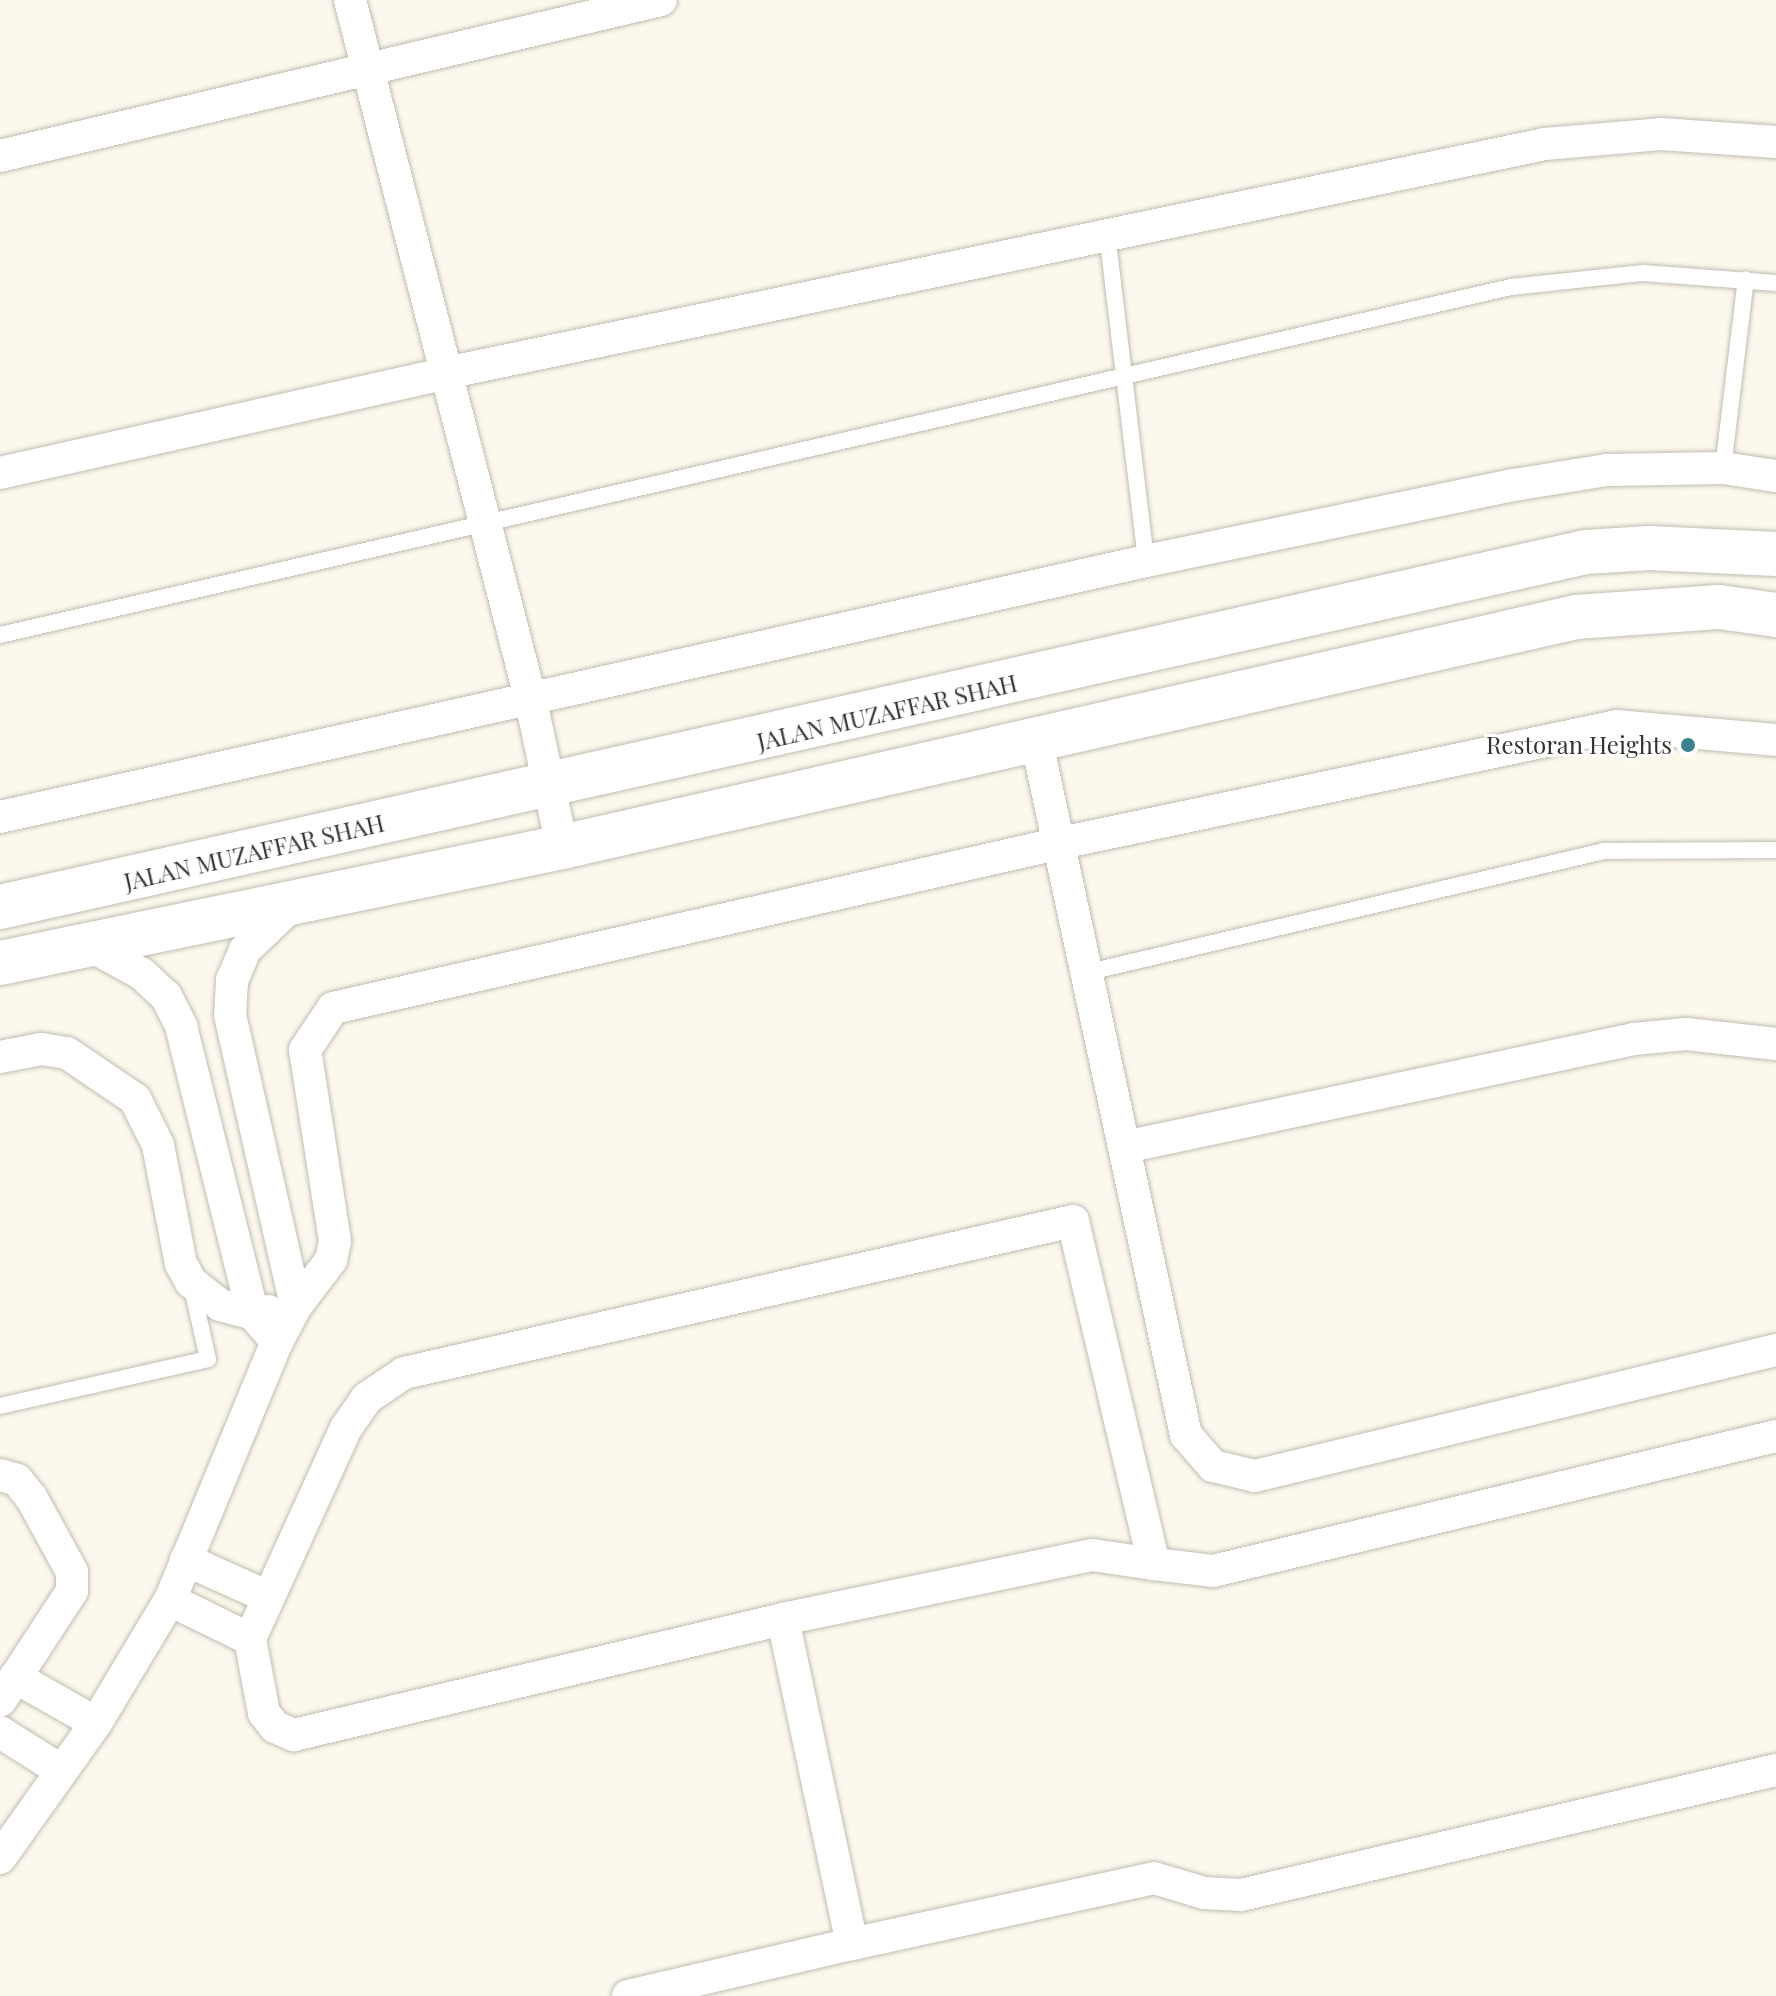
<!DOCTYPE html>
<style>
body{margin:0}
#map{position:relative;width:1776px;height:1996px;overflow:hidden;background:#fcf8ed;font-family:"Playfair Display",serif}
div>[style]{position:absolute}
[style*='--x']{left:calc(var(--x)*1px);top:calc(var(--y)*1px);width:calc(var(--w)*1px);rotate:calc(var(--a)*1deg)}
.roads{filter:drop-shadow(0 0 2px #c0bdb2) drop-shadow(0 0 2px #c0bdb2)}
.lane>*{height:16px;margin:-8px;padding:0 8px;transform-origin:8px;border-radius:8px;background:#fff}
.street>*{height:32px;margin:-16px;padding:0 16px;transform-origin:16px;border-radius:16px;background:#fff}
.secondary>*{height:44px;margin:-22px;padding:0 22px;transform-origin:22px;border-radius:22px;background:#fff}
.dots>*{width:22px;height:22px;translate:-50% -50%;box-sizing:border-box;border:4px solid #fff;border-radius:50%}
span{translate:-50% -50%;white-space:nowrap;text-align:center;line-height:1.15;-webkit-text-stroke:6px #fff;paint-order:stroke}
.street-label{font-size:24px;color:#35332f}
.poi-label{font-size:24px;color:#35332f}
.right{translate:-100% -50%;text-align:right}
</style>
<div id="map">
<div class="roads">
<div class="lane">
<i style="--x:1107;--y:233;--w:330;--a:83.2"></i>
<i style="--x:1723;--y:468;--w:190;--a:-83.1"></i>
<i style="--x:0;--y:635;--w:1551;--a:-12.97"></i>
<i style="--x:1511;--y:287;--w:133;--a:-6.1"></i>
<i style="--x:1643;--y:273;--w:133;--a:4.3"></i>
<i style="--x:1089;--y:972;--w:529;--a:-13.22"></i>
<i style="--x:1604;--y:851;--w:172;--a:-0.3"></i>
<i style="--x:0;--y:1406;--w:213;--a:-12.7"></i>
<i style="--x:208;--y:1359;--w:73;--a:-102.7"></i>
</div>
<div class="street">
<i style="--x:350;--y:0;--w:724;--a:75.52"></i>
<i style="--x:531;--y:701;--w:149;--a:78"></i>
<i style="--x:0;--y:156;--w:679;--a:-13.28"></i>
<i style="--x:0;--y:473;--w:457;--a:-12.6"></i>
<i style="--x:446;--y:373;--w:1123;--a:-11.77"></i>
<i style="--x:1545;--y:144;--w:116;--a:-4.9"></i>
<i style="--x:1661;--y:134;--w:115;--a:4"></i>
<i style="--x:1037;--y:743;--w:708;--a:77.85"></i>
<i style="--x:1186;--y:1435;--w:41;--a:48.9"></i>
<i style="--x:1213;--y:1466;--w:43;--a:13.4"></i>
<i style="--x:1255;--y:1476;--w:536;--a:-13.6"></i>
<i style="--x:0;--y:817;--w:1174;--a:-12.59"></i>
<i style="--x:1146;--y:561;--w:376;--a:-11.7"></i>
<i style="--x:1514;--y:485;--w:94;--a:-9.2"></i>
<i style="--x:1607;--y:470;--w:116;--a:-1"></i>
<i style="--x:1723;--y:468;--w:54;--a:8.6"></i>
<i style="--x:291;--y:906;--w:64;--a:136.3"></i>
<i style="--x:245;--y:950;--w:33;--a:113"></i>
<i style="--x:232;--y:980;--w:35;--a:93"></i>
<i style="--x:230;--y:1015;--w:298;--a:77.2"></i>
<i style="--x:89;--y:945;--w:60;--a:28.7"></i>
<i style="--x:142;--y:974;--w:33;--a:43"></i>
<i style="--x:166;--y:996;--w:34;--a:63"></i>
<i style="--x:181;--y:1026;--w:297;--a:76"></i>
<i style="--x:253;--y:1314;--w:37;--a:49"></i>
<i style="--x:0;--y:1057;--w:42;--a:-11"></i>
<i style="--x:41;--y:1049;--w:26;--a:9"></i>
<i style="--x:67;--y:1053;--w:82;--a:34.1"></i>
<i style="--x:135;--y:1099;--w:51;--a:63.4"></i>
<i style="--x:158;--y:1145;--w:121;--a:79.1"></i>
<i style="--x:181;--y:1264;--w:21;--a:61"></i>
<i style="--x:191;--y:1282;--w:37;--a:38"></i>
<i style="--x:220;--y:1305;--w:34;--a:15"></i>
<i style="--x:253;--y:1314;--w:16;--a:-11"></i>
<i style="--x:1125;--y:1147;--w:520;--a:-11.98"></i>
<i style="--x:1634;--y:1039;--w:52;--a:-5.5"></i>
<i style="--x:1686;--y:1034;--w:91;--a:6.3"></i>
<i style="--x:0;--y:1475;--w:18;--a:16"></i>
<i style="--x:17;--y:1480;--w:22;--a:51"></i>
<i style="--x:31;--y:1497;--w:85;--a:61.3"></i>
<i style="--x:72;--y:1572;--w:19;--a:90"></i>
<i style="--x:72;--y:1591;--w:131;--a:123.2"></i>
<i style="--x:186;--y:1560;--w:90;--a:24.3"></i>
<i style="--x:1154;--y:1564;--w:352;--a:-103.3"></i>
<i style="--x:1073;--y:1221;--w:686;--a:167.2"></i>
<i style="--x:404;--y:1373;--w:45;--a:146"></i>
<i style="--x:367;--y:1398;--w:37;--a:125"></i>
<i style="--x:346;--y:1428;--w:232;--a:114.5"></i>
<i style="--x:250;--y:1639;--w:75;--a:79.3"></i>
<i style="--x:264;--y:1713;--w:18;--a:52"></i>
<i style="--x:275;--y:1727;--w:21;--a:23"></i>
<i style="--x:294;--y:1735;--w:503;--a:-13.34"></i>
<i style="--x:783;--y:1619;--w:316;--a:-11.7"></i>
<i style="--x:1092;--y:1555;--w:63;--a:8.3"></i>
<i style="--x:1154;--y:1564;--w:59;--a:6.8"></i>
<i style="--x:1213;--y:1571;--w:579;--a:-13.48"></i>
<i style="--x:170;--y:1600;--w:89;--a:26"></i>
<i style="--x:15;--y:1677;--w:93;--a:29.6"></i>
<i style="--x:0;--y:1732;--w:73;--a:32.2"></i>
<i style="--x:0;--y:1858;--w:166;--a:-54.6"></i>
<i style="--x:96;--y:1723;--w:144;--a:-59"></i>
<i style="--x:170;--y:1600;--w:279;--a:-67.5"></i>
<i style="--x:277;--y:1342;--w:41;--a:-62.2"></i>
<i style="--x:296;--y:1306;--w:58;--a:-52.7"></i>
<i style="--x:331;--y:1260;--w:19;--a:-78"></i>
<i style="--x:335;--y:1241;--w:193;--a:-98.9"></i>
<i style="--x:305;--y:1050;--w:50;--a:-56.3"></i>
<i style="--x:333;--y:1008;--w:746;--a:-12.77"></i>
<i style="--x:1061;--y:843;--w:568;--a:-11.88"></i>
<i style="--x:1617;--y:726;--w:160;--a:5"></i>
<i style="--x:852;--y:1944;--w:309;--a:-12.3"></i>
<i style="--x:1154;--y:1878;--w:52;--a:16.7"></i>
<i style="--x:1204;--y:1893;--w:37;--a:3"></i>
<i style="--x:1241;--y:1895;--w:549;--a:-13.15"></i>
<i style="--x:628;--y:1996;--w:230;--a:-13.1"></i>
<i style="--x:852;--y:1944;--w:332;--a:-102"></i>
</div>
<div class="secondary">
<i style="--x:0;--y:907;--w:1625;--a:-12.62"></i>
<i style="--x:1586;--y:552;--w:63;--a:-3.6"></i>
<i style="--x:1649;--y:548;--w:127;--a:2.7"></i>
<i style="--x:0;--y:963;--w:574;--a:-11.66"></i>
<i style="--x:562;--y:847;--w:1040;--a:-12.78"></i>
<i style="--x:1576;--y:617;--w:143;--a:-4"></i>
<i style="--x:1719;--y:607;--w:58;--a:8"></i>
</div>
</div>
<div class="dots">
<i style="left:1688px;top:745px;background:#3d8190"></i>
</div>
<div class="street-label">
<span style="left:887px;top:712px;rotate:-13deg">JALAN MUZAFFAR SHAH</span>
<span style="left:254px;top:852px;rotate:-13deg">JALAN MUZAFFAR SHAH</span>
</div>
<div class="poi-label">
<span class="right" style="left:1672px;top:745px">Restoran Heights</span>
</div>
</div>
